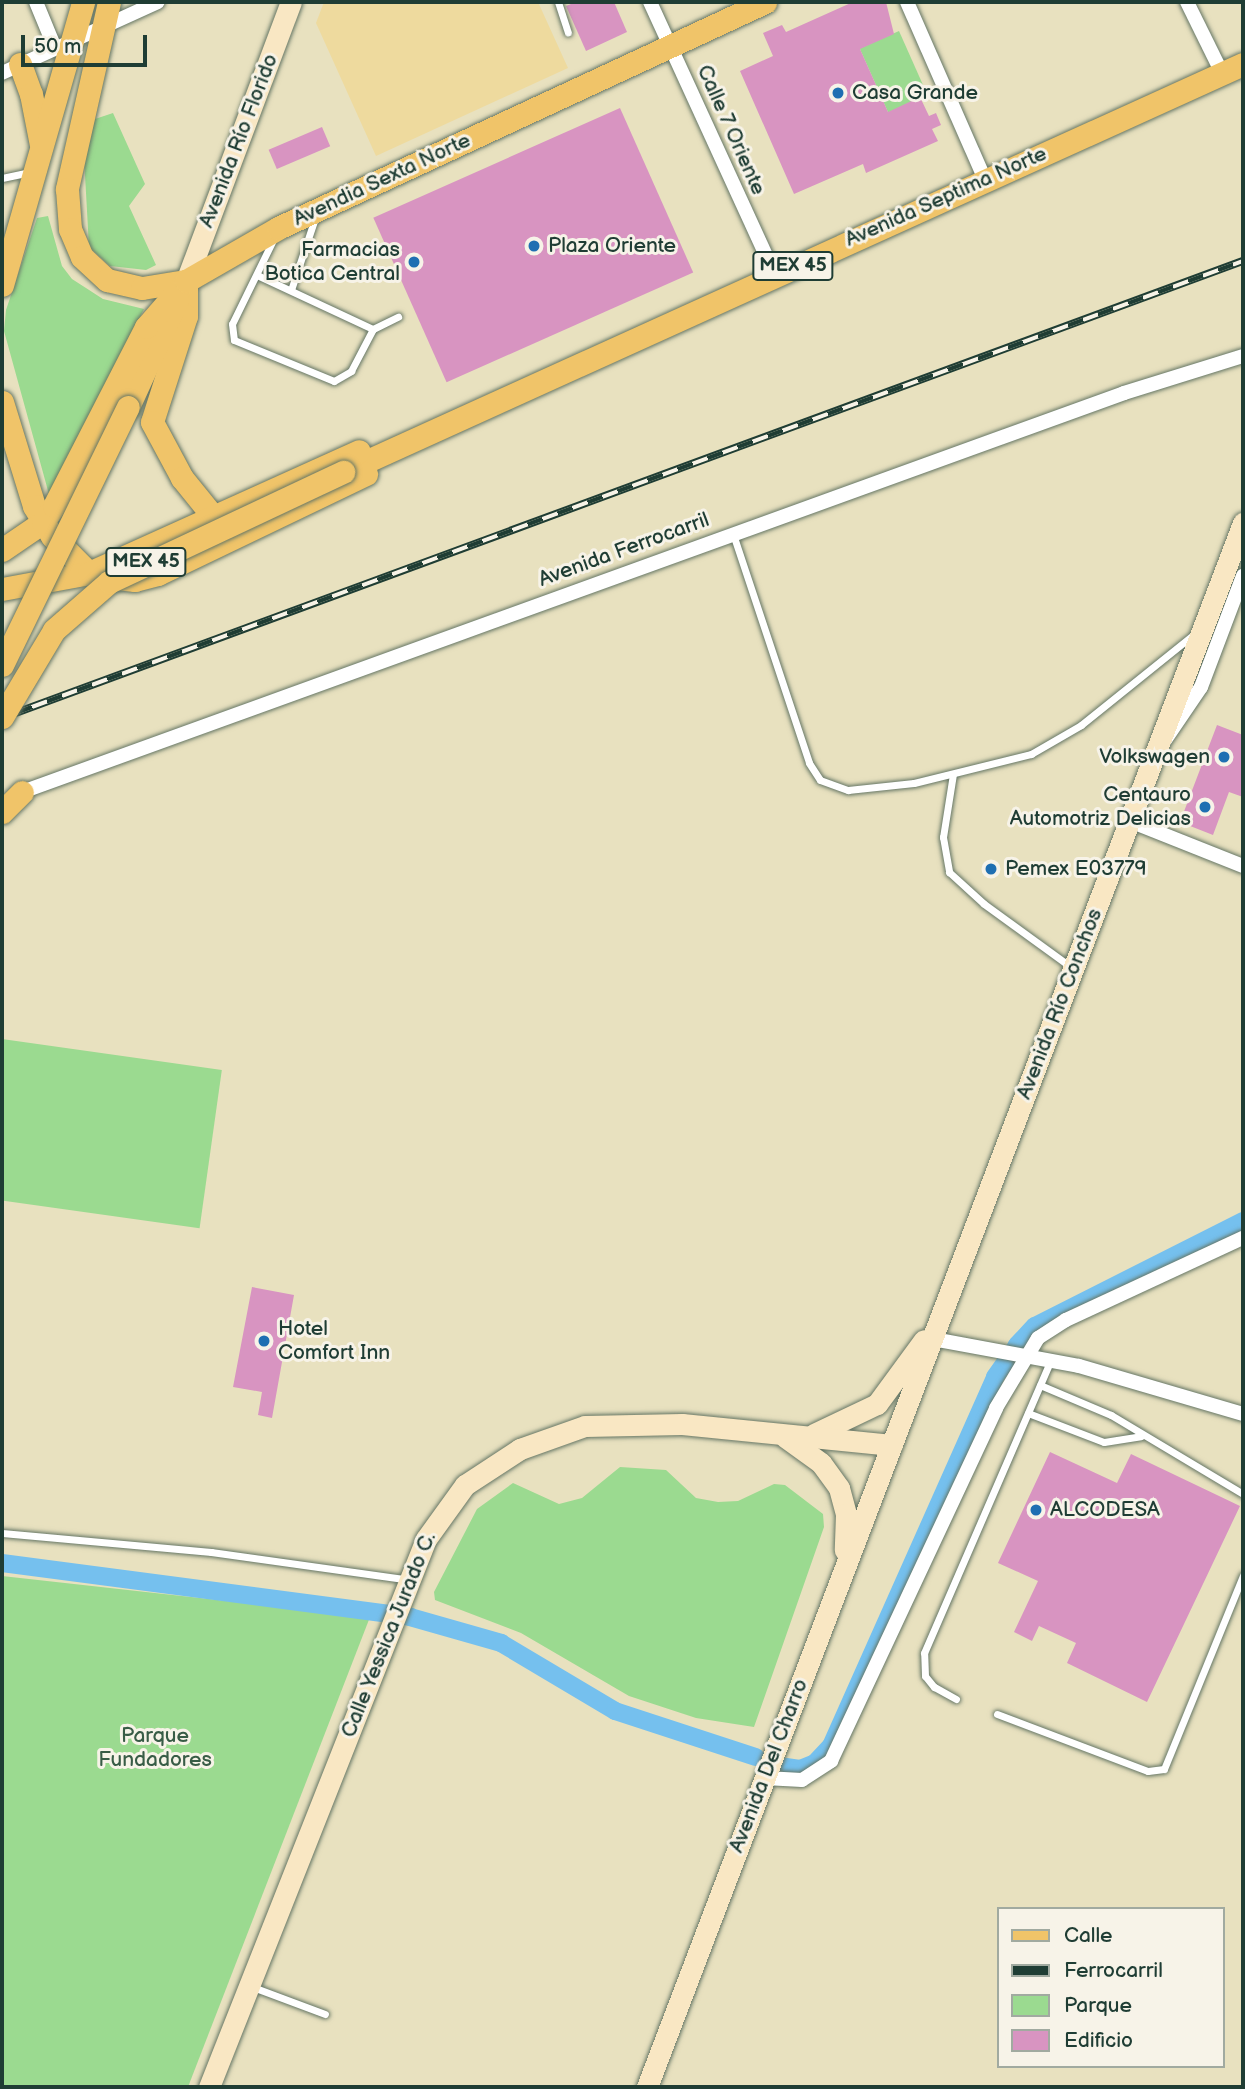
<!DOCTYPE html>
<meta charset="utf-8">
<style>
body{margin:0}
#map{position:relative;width:1245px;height:2089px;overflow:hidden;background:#e8e1bf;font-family:"Balsamiq Sans",sans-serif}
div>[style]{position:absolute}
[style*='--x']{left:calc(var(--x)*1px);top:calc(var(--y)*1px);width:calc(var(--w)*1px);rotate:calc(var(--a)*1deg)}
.green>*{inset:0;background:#9bda90;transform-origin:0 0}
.sand>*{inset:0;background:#eeda9e}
.canal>*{height:18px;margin:-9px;padding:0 9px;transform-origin:9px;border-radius:9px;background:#75c0ee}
.building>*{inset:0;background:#d894c1;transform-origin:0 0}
.roads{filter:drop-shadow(0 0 2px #657665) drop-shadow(0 0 2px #657665)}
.lane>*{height:7px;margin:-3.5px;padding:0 3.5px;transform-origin:3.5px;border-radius:3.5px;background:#fff}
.street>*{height:14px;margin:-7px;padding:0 7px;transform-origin:7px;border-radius:7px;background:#fff}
.secondary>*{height:21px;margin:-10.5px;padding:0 10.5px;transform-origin:10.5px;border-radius:10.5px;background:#f9e7c3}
.primary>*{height:23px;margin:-11.5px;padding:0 11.5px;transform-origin:11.5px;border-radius:11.5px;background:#f0c469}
.rail>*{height:8px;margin-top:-4px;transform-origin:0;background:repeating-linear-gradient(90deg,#f7f3e8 0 16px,#1f3d34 0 32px);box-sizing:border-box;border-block:2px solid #1f3d34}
.bridges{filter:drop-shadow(0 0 2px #657665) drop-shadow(0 0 2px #657665)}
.primary-bridge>*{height:23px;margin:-11.5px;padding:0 11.5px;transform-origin:11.5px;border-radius:11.5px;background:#f0c469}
.dots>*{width:19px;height:19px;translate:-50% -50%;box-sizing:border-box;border:4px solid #f7f3e8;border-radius:50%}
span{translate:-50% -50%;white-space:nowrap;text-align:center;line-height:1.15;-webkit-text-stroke:6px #f7f3e8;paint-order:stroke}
.shield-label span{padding:2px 5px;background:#f7f3e8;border:2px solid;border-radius:5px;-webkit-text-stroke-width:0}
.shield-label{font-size:19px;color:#1f3d34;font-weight:700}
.poi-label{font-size:21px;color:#1f3d34}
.left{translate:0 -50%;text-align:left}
.right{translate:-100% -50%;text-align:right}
.street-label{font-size:21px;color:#1f3d34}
.park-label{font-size:21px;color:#385c46}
.frame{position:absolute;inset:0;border:4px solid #1f3d34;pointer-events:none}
.legend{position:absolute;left:997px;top:1907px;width:228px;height:161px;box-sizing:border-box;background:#f7f3e8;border:2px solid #a1aaa0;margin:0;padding:9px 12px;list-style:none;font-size:21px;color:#1f3d34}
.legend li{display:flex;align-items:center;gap:14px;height:35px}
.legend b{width:35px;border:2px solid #a1aaa0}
.scale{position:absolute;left:21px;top:35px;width:126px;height:32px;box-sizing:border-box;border:4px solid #1f3d34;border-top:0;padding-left:9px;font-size:21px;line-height:24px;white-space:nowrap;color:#1f3d34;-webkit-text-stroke:5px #f7f3e8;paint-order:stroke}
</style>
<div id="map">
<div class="green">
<i style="left:899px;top:31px;width:70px;height:43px;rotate:66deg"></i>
<i style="clip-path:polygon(113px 113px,145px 184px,129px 206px,156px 265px,146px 270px,110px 266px,89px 247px,84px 157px,95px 119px)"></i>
<i style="clip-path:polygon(48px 216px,62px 266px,72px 279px,103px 299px,144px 309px,50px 498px,4px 331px,6px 310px,37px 218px)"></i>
<i style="left:2px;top:1039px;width:222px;height:160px;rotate:8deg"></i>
<i style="clip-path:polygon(620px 1467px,666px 1470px,696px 1498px,718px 1502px,738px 1501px,774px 1484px,785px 1485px,823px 1514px,824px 1527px,754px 1727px,696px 1718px,629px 1696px,521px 1633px,435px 1600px,434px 1592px,477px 1509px,513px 1483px,559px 1504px,582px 1498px)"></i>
<i style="clip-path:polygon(2px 1576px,370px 1617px,188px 2087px,2px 2087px)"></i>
</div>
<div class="sand">
<i style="clip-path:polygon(324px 2px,538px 2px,568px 68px,376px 156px,316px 23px)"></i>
</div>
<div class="canal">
<i style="--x:2;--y:1563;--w:412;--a:7.5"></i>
<i style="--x:410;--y:1617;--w:95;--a:15.9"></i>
<i style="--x:501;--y:1643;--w:133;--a:30.8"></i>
<i style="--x:615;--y:1711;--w:148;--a:18.1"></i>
<i style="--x:786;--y:1767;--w:14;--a:8"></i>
<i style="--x:800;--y:1769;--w:16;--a:-22"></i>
<i style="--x:815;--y:1763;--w:23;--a:-47"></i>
<i style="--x:831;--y:1746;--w:404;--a:-66"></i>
<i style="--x:995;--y:1377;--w:39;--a:-55"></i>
<i style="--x:1017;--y:1345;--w:26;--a:-47"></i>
<i style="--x:1035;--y:1326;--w:233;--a:-26.8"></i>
</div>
<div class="building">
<i style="clip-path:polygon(576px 2px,614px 2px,627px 32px,586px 51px,566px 6px)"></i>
<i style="clip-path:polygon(853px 2px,886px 2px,894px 34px,860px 49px,888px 112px,920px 97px,929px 116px,936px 113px,941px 125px,932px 129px,938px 141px,866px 173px,863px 164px,794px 194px,740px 71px,773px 56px,763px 33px,782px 25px,786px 32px)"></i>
<i style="left:620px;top:108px;width:180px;height:270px;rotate:66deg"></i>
<i style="left:322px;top:127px;width:21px;height:58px;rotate:67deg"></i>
<i style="clip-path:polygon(1217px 725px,1243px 735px,1243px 797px,1229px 792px,1213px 835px,1180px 822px)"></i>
<i style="clip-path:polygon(252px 1287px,294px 1295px,272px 1418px,258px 1415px,262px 1392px,233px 1387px)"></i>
<i style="clip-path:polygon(1050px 1452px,1117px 1483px,1131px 1454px,1240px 1506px,1147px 1702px,1067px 1663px,1076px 1643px,1039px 1626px,1032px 1641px,1014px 1632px,1038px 1581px,998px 1563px)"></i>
</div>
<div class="roads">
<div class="lane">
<i style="--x:558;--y:2;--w:32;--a:72"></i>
<i style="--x:2;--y:178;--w:30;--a:-12"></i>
<i style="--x:273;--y:240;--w:93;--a:116"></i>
<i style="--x:232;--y:324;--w:16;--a:83"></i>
<i style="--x:234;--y:340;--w:108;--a:22.3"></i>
<i style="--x:334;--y:381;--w:20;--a:-30"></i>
<i style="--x:351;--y:371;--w:47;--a:-62.4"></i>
<i style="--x:373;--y:329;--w:28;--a:-26"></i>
<i style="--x:257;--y:275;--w:128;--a:25"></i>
<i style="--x:291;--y:290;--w:79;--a:-71.6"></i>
<i style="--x:733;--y:534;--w:241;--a:71.6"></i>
<i style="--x:809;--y:763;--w:20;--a:57"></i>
<i style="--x:820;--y:780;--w:30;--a:20"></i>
<i style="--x:848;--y:790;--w:66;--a:-6.1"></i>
<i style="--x:914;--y:783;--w:121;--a:-13.9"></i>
<i style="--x:1031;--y:754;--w:58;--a:-30.1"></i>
<i style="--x:1081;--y:725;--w:145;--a:-38.8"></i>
<i style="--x:953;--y:774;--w:64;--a:99"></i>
<i style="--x:943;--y:837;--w:36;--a:80"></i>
<i style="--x:949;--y:872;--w:47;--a:42.4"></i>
<i style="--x:984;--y:904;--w:107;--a:35.9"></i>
<i style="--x:1040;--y:1385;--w:77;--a:22.9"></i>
<i style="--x:1111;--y:1415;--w:154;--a:30.9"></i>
<i style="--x:1028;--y:1413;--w:81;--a:20.9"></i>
<i style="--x:1104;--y:1442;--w:37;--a:-9"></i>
<i style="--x:2;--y:1533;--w:210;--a:5.2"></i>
<i style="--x:211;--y:1552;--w:200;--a:8"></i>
<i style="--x:956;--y:1699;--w:25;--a:-151"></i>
<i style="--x:934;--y:1687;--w:14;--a:-129"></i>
<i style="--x:925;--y:1676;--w:23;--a:-92"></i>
<i style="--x:924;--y:1653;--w:319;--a:-66.6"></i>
<i style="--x:997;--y:1714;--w:161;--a:20.7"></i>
<i style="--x:1148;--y:1771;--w:16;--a:-7"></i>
<i style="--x:1164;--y:1769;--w:209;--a:-67.8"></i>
<i style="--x:250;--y:1986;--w:80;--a:20.5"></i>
</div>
<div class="street">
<i style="--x:36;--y:2;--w:50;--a:67.6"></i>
<i style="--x:650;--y:2;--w:300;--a:65.4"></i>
<i style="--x:907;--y:2;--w:194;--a:66.3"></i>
<i style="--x:1187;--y:2;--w:79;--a:63.8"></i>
<i style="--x:2;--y:73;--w:171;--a:-24.5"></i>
<i style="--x:1165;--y:740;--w:64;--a:-55.8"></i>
<i style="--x:1201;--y:687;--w:119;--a:-69.3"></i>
<i style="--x:22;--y:792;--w:1172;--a:-19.9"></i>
<i style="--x:1124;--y:393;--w:125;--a:-17.3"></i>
<i style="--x:1130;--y:821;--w:122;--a:21.7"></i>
<i style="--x:933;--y:1339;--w:148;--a:10.5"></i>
<i style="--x:1079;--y:1366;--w:171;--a:16.3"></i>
<i style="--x:765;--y:1778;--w:37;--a:3"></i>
<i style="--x:802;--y:1780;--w:35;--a:-33"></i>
<i style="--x:831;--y:1761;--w:390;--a:-64.9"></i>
<i style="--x:996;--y:1408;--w:82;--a:-59"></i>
<i style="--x:1038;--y:1338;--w:33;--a:-33"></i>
<i style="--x:1066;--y:1320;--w:195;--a:-24.9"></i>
</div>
<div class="secondary">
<i style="--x:186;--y:281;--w:298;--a:-69.4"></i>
<i style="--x:814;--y:1434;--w:70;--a:-25.5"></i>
<i style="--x:877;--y:1404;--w:79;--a:-53.7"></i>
<i style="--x:785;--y:1437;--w:44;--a:35.8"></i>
<i style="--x:821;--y:1463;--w:31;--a:54"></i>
<i style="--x:839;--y:1488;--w:27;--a:75"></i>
<i style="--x:846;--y:1514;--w:36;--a:92"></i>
<i style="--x:209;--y:2087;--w:589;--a:-68.4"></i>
<i style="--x:426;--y:1539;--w:67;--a:-54.2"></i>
<i style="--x:465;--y:1485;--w:66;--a:-33.2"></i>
<i style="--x:520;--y:1449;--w:69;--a:-19.5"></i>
<i style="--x:585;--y:1426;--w:97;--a:-1.2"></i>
<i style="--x:682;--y:1424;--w:211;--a:5.7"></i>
<i style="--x:647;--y:2087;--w:1674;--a:-69.14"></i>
</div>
<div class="primary">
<i style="--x:109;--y:2;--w:192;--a:102.7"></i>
<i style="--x:67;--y:189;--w:40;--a:85.7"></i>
<i style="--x:70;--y:229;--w:30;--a:67"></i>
<i style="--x:82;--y:257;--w:34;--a:43"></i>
<i style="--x:107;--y:280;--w:36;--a:13"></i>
<i style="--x:142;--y:288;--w:45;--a:-9"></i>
<i style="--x:20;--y:64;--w:32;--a:70"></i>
<i style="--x:31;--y:94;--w:52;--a:78.9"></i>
<i style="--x:186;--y:281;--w:35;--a:90"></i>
<i style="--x:186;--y:316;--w:111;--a:107.8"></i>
<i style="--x:152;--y:422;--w:64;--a:61.8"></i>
<i style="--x:182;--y:478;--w:48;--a:51"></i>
<i style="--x:2;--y:285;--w:294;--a:-74"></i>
<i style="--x:2;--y:402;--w:109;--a:72.9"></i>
<i style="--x:34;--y:506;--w:35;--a:59"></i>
<i style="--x:52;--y:536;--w:52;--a:45"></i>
<i style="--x:128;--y:407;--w:118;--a:-65.4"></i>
<i style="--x:343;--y:472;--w:988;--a:-24.39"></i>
<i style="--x:2;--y:550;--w:50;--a:-34.3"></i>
<i style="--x:43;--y:522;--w:19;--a:-55"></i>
<i style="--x:54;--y:506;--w:201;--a:-62.8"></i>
<i style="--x:146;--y:327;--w:61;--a:-49"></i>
<i style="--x:186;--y:281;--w:106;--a:-29.9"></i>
<i style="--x:278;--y:228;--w:537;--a:-24.89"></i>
<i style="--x:116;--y:578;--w:19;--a:6"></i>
<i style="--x:135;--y:580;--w:24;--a:-15"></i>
<i style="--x:158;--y:574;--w:231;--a:-25.7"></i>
<i style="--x:2;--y:589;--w:88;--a:-10.4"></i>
<i style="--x:89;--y:573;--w:296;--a:-24.3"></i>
<i style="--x:2;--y:812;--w:28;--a:-45"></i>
</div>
</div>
<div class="rail">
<i style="--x:2;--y:718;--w:1322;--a:-20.22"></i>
</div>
<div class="bridges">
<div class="primary-bridge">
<i style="--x:2;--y:665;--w:287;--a:-64"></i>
<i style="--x:2;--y:717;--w:101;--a:-59.1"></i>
<i style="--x:54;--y:630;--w:73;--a:-41.1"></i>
<i style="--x:109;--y:582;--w:259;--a:-25.2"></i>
</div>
</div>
<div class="dots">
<i style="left:838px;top:93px;background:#1f6fb2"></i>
<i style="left:534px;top:246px;background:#1f6fb2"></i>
<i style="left:414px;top:262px;background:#1f6fb2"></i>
<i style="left:1224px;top:757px;background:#1f6fb2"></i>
<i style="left:1205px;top:807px;background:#1f6fb2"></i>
<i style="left:991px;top:869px;background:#1f6fb2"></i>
<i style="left:264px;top:1341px;background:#1f6fb2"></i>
<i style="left:1036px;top:1510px;background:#1f6fb2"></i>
</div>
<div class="shield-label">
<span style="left:793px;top:266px">MEX 45</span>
<span style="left:146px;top:562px">MEX 45</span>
</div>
<div class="poi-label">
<span class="left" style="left:852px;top:93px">Casa Grande</span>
<span class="left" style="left:548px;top:246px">Plaza Oriente</span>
<span class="right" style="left:400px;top:262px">Farmacias<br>Botica Central</span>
<span class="right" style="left:1210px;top:757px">Volkswagen</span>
<span class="right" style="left:1191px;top:807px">Centauro<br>Automotriz Delicias</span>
<span class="left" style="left:1005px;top:869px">Pemex E03779</span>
<span class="left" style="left:278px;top:1341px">Hotel<br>Comfort Inn</span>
<span class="left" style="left:1050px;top:1510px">ALCODESA</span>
</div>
<div class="street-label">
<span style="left:731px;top:130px;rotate:66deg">Calle 7 Oriente</span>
<span style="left:239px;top:141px;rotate:-69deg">Avenida Río Florido</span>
<span style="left:382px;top:180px;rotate:-25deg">Avendia Sexta Norte</span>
<span style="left:946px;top:197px;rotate:-24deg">Avenida Septima Norte</span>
<span style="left:624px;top:550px;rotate:-20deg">Avenida Ferrocarril</span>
<span style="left:1060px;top:1004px;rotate:-69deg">Avenida Río Conchos</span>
<span style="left:389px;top:1635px;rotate:-68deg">Calle Yessica Jurado C.</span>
<span style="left:769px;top:1766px;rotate:-69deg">Avenida Del Charro</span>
</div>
<div class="park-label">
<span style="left:155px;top:1748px">Parque<br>Fundadores</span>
</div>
<div class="frame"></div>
<ul class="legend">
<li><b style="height:9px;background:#f0c469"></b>Calle</li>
<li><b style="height:9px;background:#1f3d34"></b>Ferrocarril</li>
<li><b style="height:19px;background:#9bda90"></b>Parque</li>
<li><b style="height:19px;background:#d894c1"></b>Edificio</li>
</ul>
<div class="scale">50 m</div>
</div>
